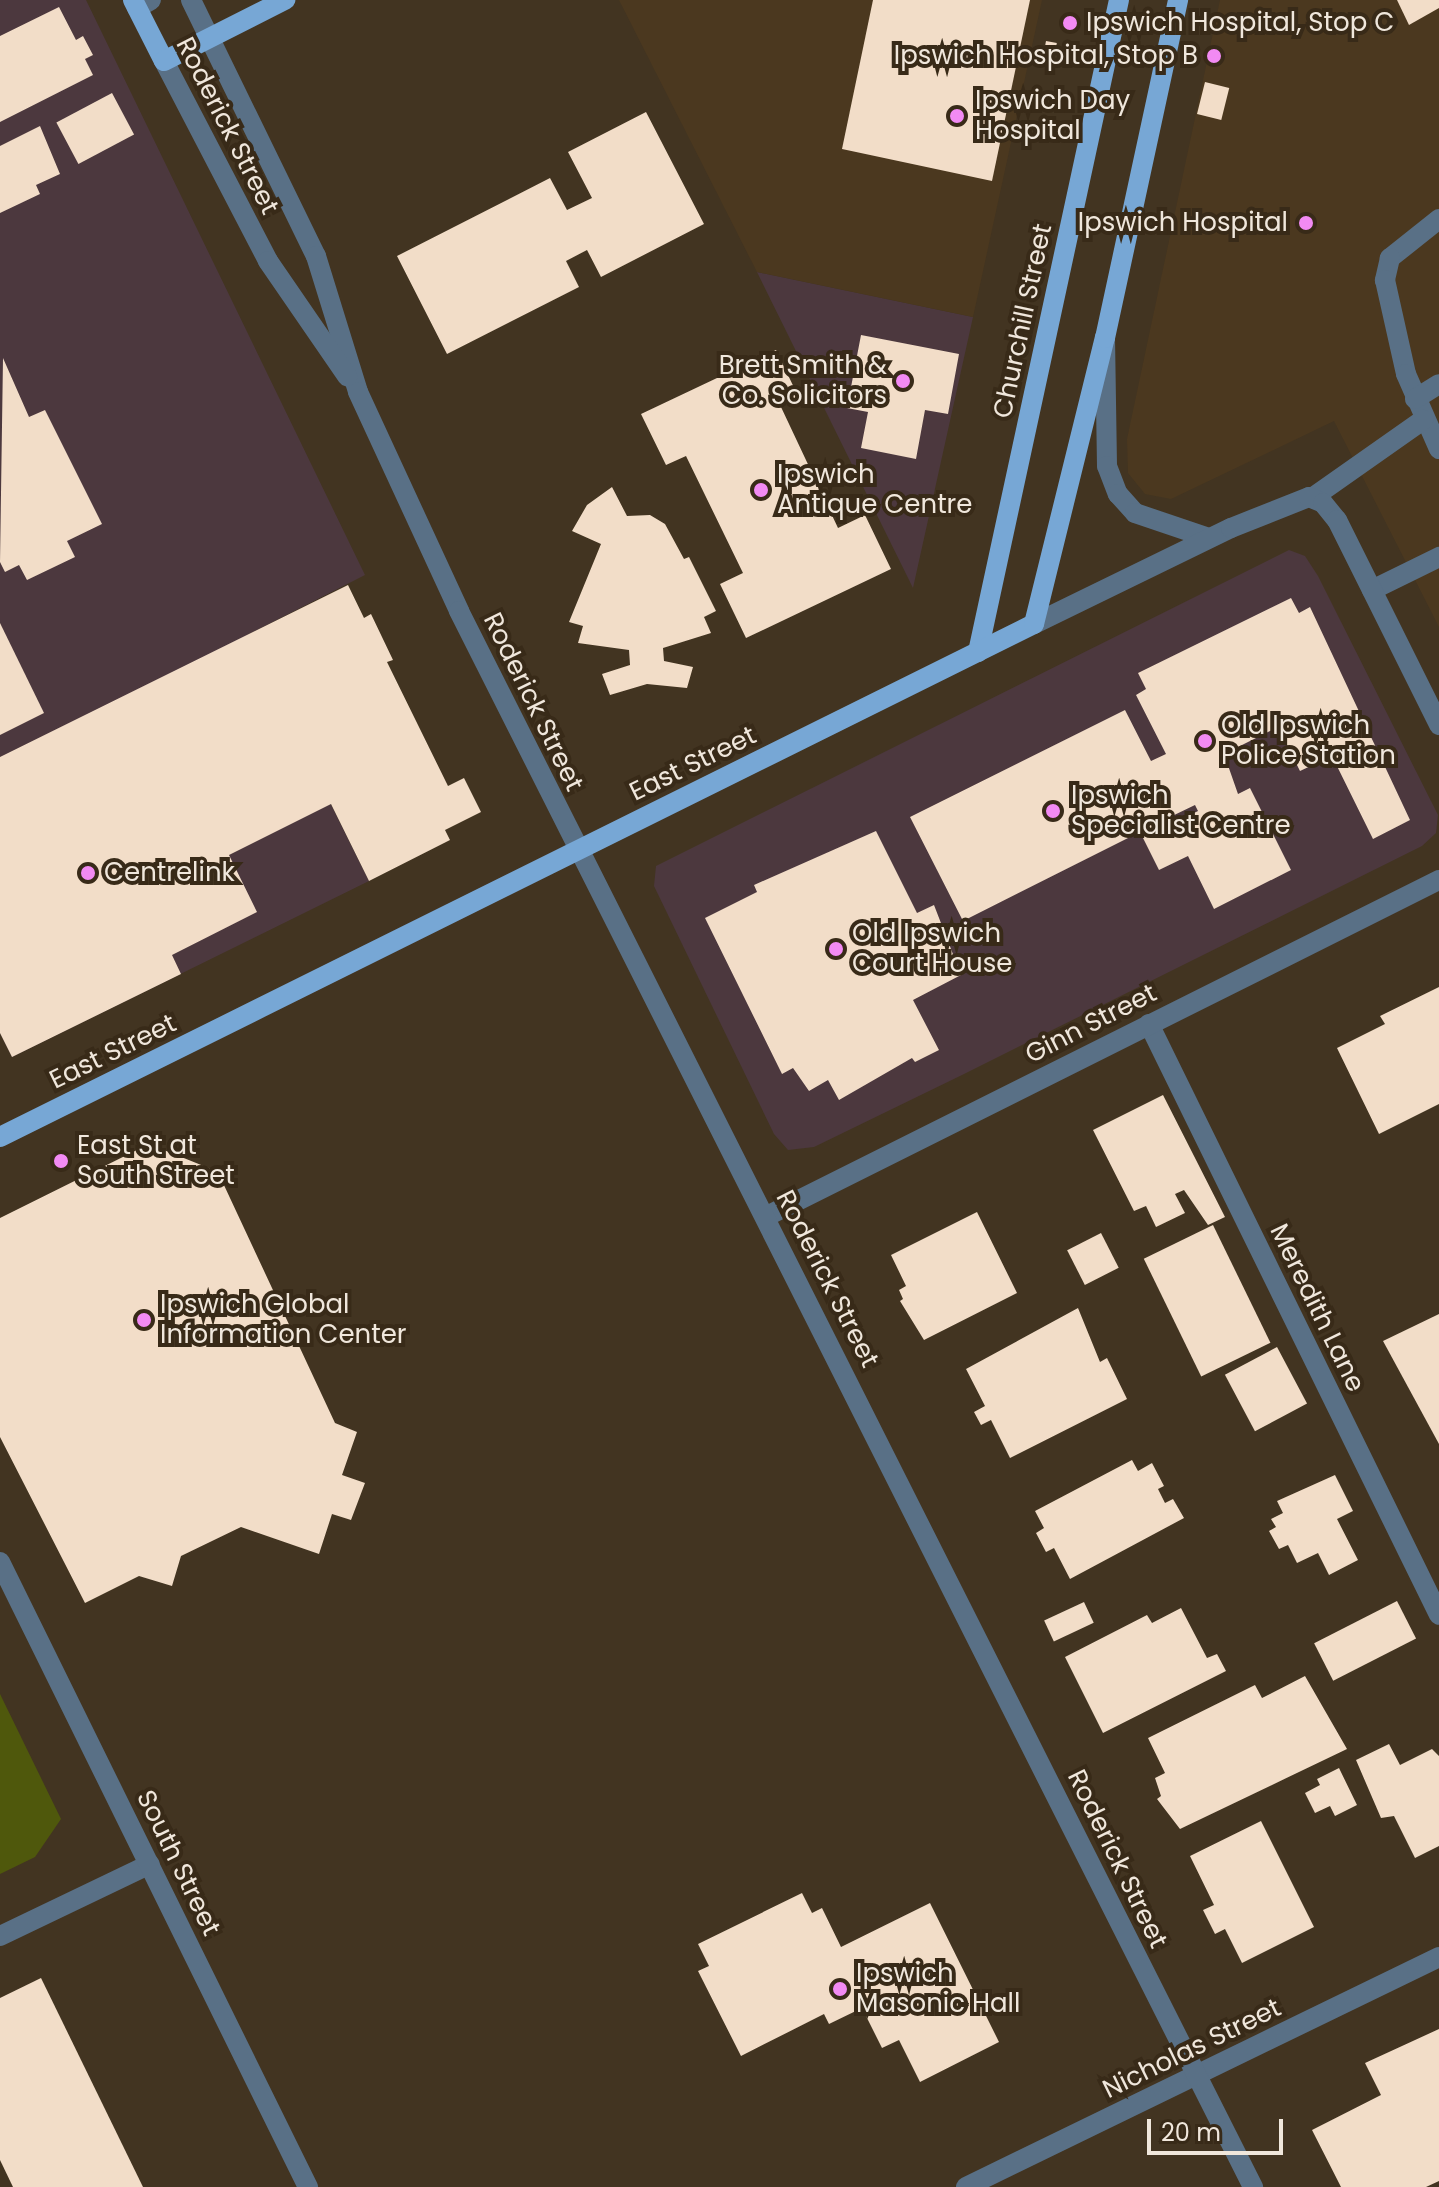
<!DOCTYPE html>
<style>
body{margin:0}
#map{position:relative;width:1439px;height:2187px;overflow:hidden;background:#423421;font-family:Poppins,sans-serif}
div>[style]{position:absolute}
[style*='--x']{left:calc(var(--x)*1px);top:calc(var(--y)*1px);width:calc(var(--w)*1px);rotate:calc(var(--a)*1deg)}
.commercial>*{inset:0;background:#4c383e}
.built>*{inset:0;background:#4b381f}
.green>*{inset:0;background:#4f580c}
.building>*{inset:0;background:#f2ddc8;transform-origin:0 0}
.service>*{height:20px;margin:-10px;padding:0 10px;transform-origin:10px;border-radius:10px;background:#597086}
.minor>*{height:20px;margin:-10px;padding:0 10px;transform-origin:10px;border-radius:10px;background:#597086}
.tertiary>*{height:20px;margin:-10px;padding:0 10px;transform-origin:10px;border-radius:10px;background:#597086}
.primary>*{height:20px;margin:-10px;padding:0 10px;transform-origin:10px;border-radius:10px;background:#77a7d5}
.dots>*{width:22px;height:22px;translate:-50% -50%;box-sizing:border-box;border:4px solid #382a18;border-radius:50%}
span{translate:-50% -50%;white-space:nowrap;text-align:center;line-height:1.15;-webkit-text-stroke:8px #382a18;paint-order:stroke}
.poi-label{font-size:26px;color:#f0e7dc}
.left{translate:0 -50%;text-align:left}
.right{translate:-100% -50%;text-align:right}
.street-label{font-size:26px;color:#f0e7dc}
.scale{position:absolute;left:1147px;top:2119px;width:136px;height:36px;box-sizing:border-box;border:4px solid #f0e7dc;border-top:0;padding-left:10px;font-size:24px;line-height:28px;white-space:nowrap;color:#f0e7dc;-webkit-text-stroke:6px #382a18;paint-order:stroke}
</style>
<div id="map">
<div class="commercial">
<i style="clip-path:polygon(0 0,86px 0,365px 575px,247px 635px,369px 881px,12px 1057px,0 1033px)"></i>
<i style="clip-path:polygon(757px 272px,973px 317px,913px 588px)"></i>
<i style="clip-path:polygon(1289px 550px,1305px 556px,1318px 576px,1438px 815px,1436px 833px,1422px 846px,962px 1075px,814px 1147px,788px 1150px,774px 1134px,654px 886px,656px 866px)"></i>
</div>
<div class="built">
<i style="clip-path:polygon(619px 0,1042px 0,973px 317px,757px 272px)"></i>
<i style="clip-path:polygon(1220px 0,1439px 0,1439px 627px,1334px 421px,1171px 499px,1145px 494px,1128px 473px,1127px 439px)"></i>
</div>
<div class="green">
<i style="clip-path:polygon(0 1694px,61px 1819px,35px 1857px,0 1874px)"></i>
</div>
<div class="building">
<i style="clip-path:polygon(873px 0,1030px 0,992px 181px,842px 149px)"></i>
<i style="clip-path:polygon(1397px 0,1439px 0,1439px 8px,1409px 25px)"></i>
<i style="clip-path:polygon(59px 7px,76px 40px,83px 36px,93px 55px,85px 59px,93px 75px,0 122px,0 36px)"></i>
<i style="left:1046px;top:41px;width:11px;height:25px;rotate:10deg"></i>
<i style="left:1205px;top:82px;width:25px;height:33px;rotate:14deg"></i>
<i style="left:112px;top:93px;width:47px;height:63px;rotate:62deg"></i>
<i style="clip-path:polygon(646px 112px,704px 224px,601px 277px,587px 250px,566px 261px,579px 287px,447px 354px,397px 256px,550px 178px,567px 210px,592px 198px,568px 152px)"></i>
<i style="clip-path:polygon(40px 126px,60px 174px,36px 185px,40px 194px,0 213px,0 146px)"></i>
<i style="clip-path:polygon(861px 335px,959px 354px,948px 414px,925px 410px,916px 459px,861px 448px,868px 412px,847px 408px)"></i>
<i style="clip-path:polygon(776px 350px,799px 398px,781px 407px,838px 528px,865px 515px,891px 569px,746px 638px,720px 584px,743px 573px,686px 456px,666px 465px,641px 414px)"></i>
<i style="clip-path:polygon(3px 358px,29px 417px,45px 410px,102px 524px,67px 541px,75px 557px,27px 580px,19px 565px,5px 572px,0 562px)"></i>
<i style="clip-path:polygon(612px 487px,627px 516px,650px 515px,665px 524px,684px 559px,689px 557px,716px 611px,704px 617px,711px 633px,663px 648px,664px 661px,693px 667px,687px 688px,647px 684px,610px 695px,602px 674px,630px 665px,629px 650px,578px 643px,583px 626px,569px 622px,601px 544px,572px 531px,587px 505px)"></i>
<i style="clip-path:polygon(348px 585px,364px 618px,371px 614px,393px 660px,387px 662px,448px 786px,464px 778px,481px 812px,445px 830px,450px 840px,369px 881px,331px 804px,229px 855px,257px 912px,172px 955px,181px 974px,12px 1057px,0 1033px,0 757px)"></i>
<i style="clip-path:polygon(evenodd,1291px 598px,1299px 613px,1310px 607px,1410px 820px,1373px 839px,1332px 756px,1300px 771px,1278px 727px,1224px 754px,1238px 794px,1250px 788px,1291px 870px,1214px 909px,1188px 856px,1159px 870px,1140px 832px,963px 921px,910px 817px,1125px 710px,1151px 761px,1166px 754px,1136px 695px,1146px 689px,1138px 673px,1291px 598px,1195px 805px,1198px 811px,1172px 824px,1168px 818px,1195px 805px)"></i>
<i style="clip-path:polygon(0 623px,44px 713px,0 735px)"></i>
<i style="clip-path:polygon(876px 831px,917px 913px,934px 905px,961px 975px,913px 1000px,939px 1050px,915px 1062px,912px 1058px,839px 1100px,828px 1080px,809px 1091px,793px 1068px,782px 1074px,705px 918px,757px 892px,754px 885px)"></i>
<i style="clip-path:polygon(1439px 987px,1439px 1104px,1379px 1134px,1337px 1048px,1385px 1024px,1380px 1016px)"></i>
<i style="clip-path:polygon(1163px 1095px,1225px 1217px,1208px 1225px,1184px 1190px,1175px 1194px,1185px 1213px,1156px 1227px,1146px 1206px,1134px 1211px,1093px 1130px)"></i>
<i style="clip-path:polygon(149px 1144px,226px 1175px,223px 1183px,335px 1423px,357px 1432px,342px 1475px,365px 1483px,351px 1520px,332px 1514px,319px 1554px,241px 1527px,181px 1556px,172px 1586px,139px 1576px,85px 1603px,0 1437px,0 1218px)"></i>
<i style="clip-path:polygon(977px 1212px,1017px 1293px,924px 1340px,900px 1301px,903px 1299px,899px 1290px,906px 1286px,891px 1255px)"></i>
<i style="left:1213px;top:1225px;width:131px;height:77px;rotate:64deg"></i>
<i style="left:1101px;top:1233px;width:39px;height:38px;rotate:63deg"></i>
<i style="clip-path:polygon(1078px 1308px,1100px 1362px,1107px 1358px,1127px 1399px,1010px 1458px,991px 1420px,981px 1425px,974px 1412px,985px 1406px,966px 1369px)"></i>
<i style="clip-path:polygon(1439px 1314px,1439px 1444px,1383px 1341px)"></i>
<i style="left:1277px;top:1347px;width:64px;height:59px;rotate:62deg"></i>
<i style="clip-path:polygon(1132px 1460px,1138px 1471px,1152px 1463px,1164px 1486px,1158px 1489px,1165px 1503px,1173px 1499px,1184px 1518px,1070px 1579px,1054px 1548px,1046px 1552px,1036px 1533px,1044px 1528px,1035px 1511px)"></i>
<i style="clip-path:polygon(1335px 1475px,1353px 1511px,1337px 1519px,1358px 1560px,1329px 1575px,1318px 1553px,1297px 1563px,1288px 1545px,1279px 1549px,1269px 1531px,1276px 1527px,1271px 1519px,1283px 1513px,1277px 1501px)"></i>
<i style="left:1397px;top:1601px;width:42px;height:93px;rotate:63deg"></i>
<i style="left:1084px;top:1602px;width:23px;height:44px;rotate:65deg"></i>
<i style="clip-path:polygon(1181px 1608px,1207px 1658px,1217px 1654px,1226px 1671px,1103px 1733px,1065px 1657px,1147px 1615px,1152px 1623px)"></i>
<i style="clip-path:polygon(1305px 1676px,1347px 1749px,1180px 1829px,1157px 1799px,1161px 1796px,1155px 1778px,1165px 1773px,1148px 1738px,1255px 1685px,1262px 1698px)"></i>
<i style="clip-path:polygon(1389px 1744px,1400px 1765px,1432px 1749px,1439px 1756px,1439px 1846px,1415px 1858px,1394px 1816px,1381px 1818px,1356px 1760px)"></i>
<i style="clip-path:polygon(1339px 1768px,1357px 1805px,1335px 1816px,1330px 1806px,1315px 1813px,1305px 1793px,1320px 1785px,1317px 1779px)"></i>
<i style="clip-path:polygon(1261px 1821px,1314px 1927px,1242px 1963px,1225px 1929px,1215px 1934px,1203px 1910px,1214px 1905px,1190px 1856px)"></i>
<i style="clip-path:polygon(802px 1893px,812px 1913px,822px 1908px,841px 1947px,930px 1903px,999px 2042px,920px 2082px,899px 2040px,882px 2048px,862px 2008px,829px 2024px,824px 2014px,741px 2056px,698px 1971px,709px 1966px,698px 1944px)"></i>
<i style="clip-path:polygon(41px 1978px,143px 2187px,13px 2187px,0 2160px,0 1998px)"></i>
<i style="clip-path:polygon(1439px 2029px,1439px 2181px,1426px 2187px,1341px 2187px,1312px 2130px,1381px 2095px,1365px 2063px)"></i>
</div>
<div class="service">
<i style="--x:1439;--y:219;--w:63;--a:141.5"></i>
<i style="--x:1390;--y:258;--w:23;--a:103"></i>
<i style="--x:1385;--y:280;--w:96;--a:77.4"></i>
<i style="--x:1406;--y:374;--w:82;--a:66.3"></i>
<i style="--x:1415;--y:399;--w:28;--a:-32"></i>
<i style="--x:1312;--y:498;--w:136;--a:-35.1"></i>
<i style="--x:1372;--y:590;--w:75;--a:-26.2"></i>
<i style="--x:0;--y:1936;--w:166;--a:-25.6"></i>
</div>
<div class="minor">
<i style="--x:1105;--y:338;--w:128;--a:89.1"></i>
<i style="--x:1107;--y:466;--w:30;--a:69"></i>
<i style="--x:1118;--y:494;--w:25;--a:48"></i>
<i style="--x:1135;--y:513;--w:78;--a:18.7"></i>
<i style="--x:1034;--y:624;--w:219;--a:-26"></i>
<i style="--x:1231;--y:528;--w:84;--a:-21.7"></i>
<i style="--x:1309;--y:497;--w:15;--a:23"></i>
<i style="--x:1323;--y:503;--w:22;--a:51"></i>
<i style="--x:1337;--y:520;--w:229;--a:63.5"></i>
<i style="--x:1149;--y:1024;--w:658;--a:63.86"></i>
<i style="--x:767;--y:1216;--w:751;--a:-26.57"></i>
<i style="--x:0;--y:1562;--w:697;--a:63.77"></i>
<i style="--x:966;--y:2187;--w:526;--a:-25.93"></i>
</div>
<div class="tertiary">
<i style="--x:191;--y:0;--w:285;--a:64"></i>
<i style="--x:316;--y:256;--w:142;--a:72.8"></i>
<i style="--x:358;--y:392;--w:241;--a:65.2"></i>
<i style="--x:459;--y:611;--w:1765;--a:63.26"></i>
<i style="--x:137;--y:8;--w:16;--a:-30"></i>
<i style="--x:164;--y:61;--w:225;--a:62.5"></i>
<i style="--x:268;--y:261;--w:140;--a:55.5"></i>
</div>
<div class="primary">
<i style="--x:133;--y:0;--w:68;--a:63.1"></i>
<i style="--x:164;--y:61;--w:136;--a:-26.8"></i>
<i style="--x:978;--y:652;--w:667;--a:-77.8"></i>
<i style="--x:0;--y:1137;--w:1154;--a:-26.39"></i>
<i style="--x:1034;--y:624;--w:295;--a:-76.1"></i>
<i style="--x:1105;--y:338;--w:346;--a:-77.8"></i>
</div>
<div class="dots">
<i style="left:1070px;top:23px;background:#f28af3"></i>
<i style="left:1214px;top:56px;background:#f28af3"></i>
<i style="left:957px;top:116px;background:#f28af3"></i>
<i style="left:1306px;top:223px;background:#f28af3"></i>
<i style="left:903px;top:381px;background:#f28af3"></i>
<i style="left:761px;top:490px;background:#f28af3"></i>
<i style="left:1205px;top:741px;background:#f28af3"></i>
<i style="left:1053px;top:811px;background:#f28af3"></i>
<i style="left:88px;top:873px;background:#f28af3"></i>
<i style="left:836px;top:949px;background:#f28af3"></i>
<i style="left:61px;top:1161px;background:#f28af3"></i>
<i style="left:144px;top:1320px;background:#f28af3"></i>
<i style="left:840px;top:1989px;background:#f28af3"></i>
</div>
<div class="poi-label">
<span class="left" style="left:1086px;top:23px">Ipswich Hospital, Stop C</span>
<span class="right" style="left:1198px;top:56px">Ipswich Hospital, Stop B</span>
<span class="left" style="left:975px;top:116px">Ipswich Day<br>Hospital</span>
<span class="right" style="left:1288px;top:223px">Ipswich Hospital</span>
<span class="right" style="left:887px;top:381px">Brett Smith &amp;<br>Co. Solicitors</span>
<span class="left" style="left:777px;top:490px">Ipswich<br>Antique Centre</span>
<span class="left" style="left:1221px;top:741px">Old Ipswich<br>Police Station</span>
<span class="left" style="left:1071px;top:811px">Ipswich<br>Specialist Centre</span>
<span class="left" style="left:104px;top:873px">Centrelink</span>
<span class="left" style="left:852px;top:949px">Old Ipswich<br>Court House</span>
<span class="left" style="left:77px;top:1161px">East St at<br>South Street</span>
<span class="left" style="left:160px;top:1320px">Ipswich Global<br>Information Center</span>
<span class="left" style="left:856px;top:1989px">Ipswich<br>Masonic Hall</span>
</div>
<div class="street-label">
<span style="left:227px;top:126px;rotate:63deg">Roderick Street</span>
<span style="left:1023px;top:321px;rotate:-78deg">Churchill Street</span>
<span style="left:533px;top:702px;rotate:64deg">Roderick Street</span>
<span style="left:693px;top:764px;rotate:-26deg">East Street</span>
<span style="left:1091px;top:1024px;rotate:-27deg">Ginn Street</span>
<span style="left:113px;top:1052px;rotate:-26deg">East Street</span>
<span style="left:827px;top:1279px;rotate:63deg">Roderick Street</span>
<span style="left:1317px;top:1308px;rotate:64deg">Meredith Lane</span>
<span style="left:1117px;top:1859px;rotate:64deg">Roderick Street</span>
<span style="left:178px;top:1863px;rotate:64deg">South Street</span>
<span style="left:1192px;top:2049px;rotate:-26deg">Nicholas Street</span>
</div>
<div class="scale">20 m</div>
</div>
